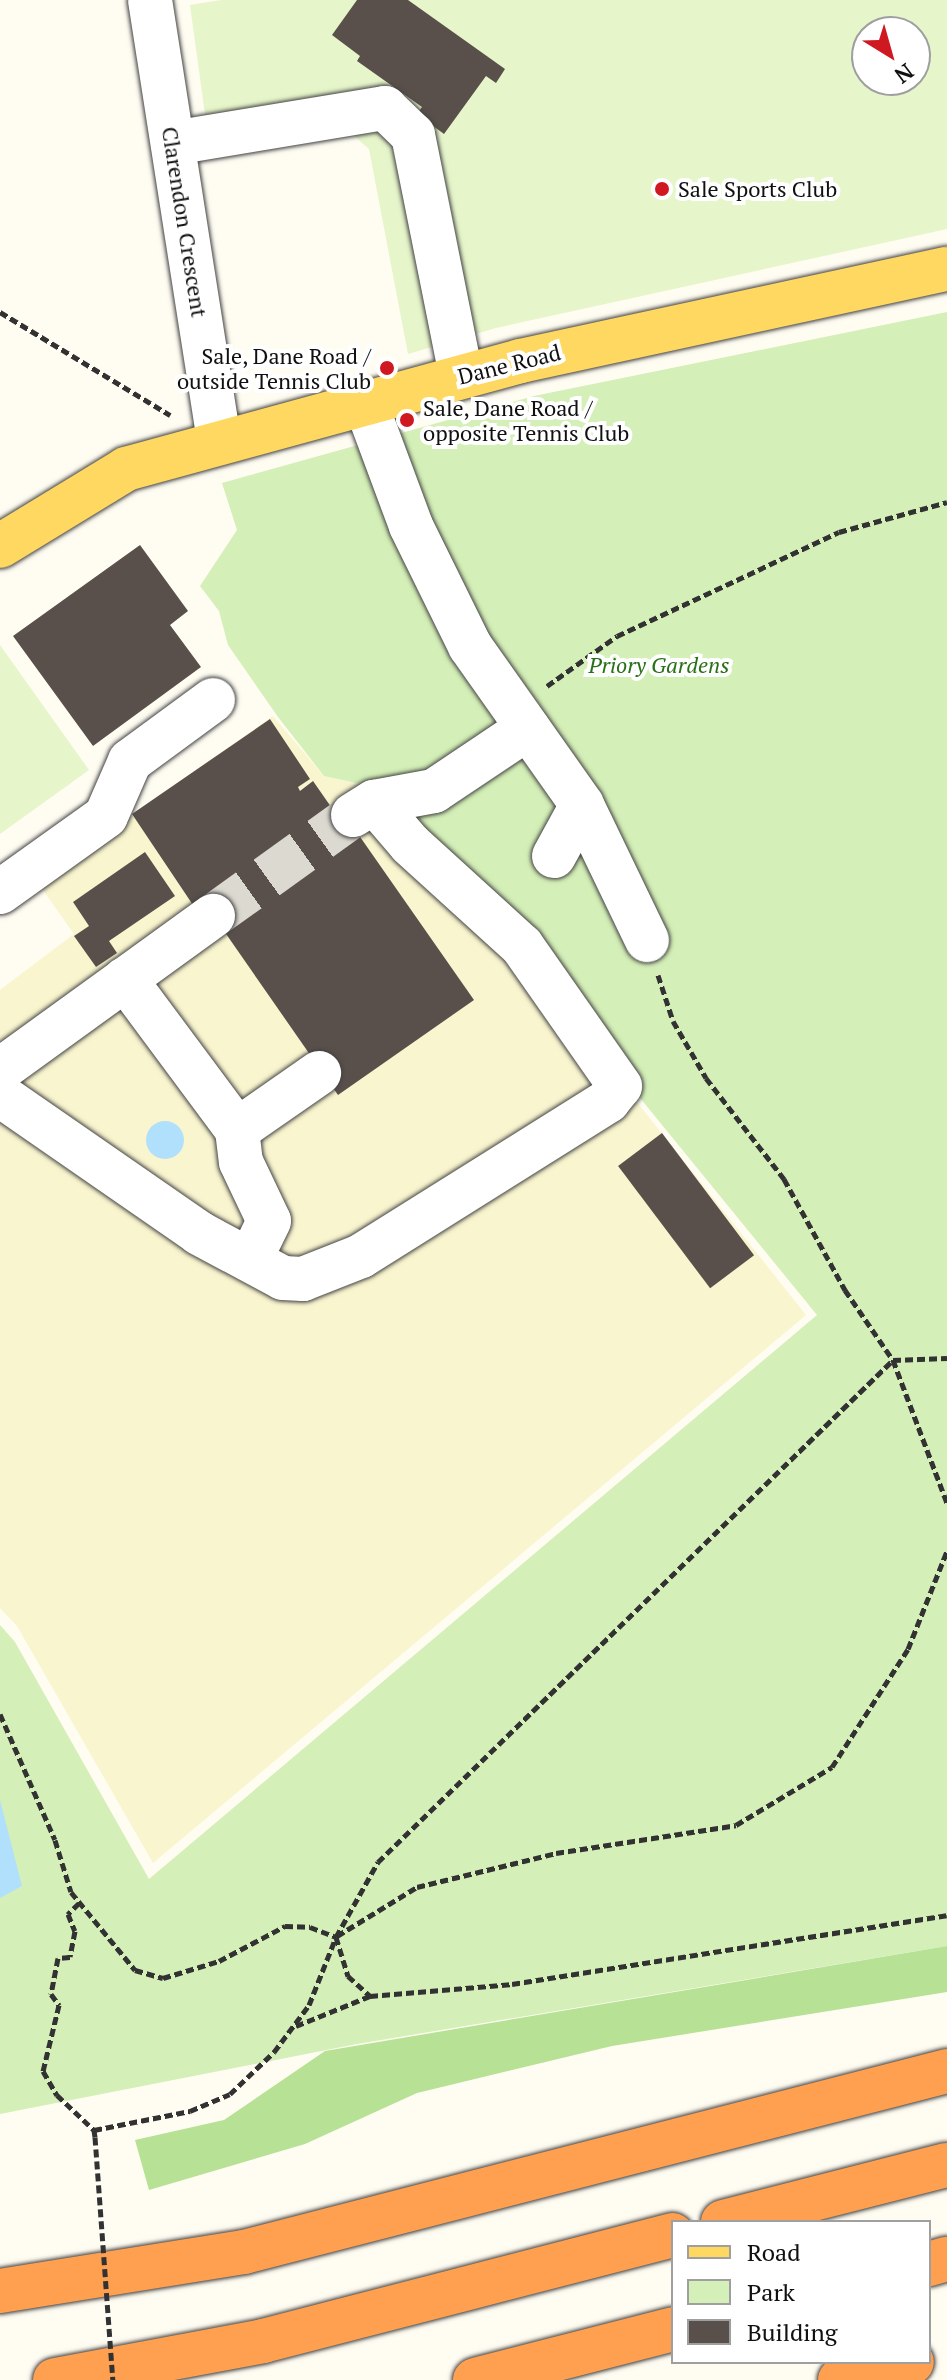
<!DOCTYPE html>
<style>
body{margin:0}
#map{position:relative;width:947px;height:2380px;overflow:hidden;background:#fffcf2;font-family:"PT Serif",serif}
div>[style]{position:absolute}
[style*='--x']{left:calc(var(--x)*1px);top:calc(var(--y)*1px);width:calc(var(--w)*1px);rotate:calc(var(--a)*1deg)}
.farmland>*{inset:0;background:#f9f5cf}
.green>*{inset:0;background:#d4efb7}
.forest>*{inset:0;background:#b7e194}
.pitch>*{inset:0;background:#e6f5ca}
.water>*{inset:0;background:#b1e0fc}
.round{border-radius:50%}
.building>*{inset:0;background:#5a504b;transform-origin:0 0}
.minor-tunnel>*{height:44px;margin-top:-22px;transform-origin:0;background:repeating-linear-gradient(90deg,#dbd9d0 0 44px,transparent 0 66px)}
.path>*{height:5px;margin-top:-2.5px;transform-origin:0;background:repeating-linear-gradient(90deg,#323232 0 8px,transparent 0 12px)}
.roads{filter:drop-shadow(0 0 2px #434343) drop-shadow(0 0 2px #434343)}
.minor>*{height:44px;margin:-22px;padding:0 22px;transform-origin:22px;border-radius:22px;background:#fff}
.major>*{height:44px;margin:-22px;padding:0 22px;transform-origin:22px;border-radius:22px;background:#ffd862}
.highway>*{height:44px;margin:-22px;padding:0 22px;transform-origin:22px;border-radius:22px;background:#ffa050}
.path-bridge>*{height:5px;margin-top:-2.5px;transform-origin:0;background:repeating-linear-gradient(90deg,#323232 0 8px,transparent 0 12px)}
.dots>*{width:22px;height:22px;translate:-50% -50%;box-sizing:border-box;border:4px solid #fff;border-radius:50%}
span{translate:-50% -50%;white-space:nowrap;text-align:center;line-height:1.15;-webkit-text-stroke:8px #fff;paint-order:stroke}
.poi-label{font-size:22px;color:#101010}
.left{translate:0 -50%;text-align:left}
.right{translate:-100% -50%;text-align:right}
.street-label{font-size:22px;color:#101010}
.park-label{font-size:22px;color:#2a7018;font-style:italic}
.legend{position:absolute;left:671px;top:2220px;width:260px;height:144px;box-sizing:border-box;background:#fff;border:2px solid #9f9f9f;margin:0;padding:10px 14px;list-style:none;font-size:24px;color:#101010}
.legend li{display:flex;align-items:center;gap:16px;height:40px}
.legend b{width:40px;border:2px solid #9f9f9f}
.north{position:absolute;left:851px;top:16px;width:80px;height:80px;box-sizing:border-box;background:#fff;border:2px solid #9f9f9f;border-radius:50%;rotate:143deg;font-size:22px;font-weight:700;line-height:32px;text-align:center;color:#101010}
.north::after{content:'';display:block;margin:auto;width:28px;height:36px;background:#d01821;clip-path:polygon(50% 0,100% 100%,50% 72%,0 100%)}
</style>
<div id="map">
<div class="farmland">
<i style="clip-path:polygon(273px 716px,324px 776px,389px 790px,806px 1315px,153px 1863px,17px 1626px,0 1608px,0 990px,74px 934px,38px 883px)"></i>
</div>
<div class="green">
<i style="clip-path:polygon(947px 312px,947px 1946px,357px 2044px,0 2114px,0 1625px,15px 1642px,149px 1879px,817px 1315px,389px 790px,324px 776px,278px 717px,228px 645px,219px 611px,200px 586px,237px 530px,222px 483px,534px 396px)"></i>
</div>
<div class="forest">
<i style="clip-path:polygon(947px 1946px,947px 1992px,612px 2046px,417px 2093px,305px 2144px,149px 2190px,135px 2140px,224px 2120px,325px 2051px)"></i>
</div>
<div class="pitch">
<i style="clip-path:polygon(evenodd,221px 0,947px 0,947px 229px,496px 328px,408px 354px,369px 149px,344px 127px,209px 144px,190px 5px,221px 0,867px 32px,915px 32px,915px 80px,867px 80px,867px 32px)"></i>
<i style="clip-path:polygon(0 645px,89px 770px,0 834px)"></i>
</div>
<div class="water">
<i class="round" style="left:146px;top:1121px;width:38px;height:38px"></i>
<i style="clip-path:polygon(0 1800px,22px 1886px,0 1898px)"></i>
</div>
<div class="building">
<i style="clip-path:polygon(357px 0,408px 0,505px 69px,496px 83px,486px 76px,444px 134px,417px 114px,422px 107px,357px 61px,360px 56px,332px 35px)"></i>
<i style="clip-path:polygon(140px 545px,188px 611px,170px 625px,201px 667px,93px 746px,13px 636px)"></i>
<i style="clip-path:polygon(270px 719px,310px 779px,298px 787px,300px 791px,313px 781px,336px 814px,342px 811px,474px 1000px,338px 1095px,208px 908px,199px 914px,132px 814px)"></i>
<i style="clip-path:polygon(145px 852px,175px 896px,109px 941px,117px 953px,96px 967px,74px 936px,89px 926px,73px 902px)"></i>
<i style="left:662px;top:1133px;width:153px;height:55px;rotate:53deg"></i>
</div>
<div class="minor-tunnel">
<i style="--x:213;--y:916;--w:166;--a:-35.7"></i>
</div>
<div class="path">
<i style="--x:0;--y:312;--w:199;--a:31.2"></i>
<i style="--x:547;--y:686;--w:86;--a:-35.5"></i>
<i style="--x:617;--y:636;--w:245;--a:-25.1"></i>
<i style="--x:839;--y:532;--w:112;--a:-15.5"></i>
<i style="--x:658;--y:975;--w:48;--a:71.9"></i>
<i style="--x:673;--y:1021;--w:66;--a:59.9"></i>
<i style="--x:706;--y:1078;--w:128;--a:52.3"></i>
<i style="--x:784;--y:1179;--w:127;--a:61.2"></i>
<i style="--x:845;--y:1290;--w:85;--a:55.6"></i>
<i style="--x:893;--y:1360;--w:153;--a:69.3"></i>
<i style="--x:0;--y:1714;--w:137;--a:66.4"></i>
<i style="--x:55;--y:1840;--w:54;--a:72.9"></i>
<i style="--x:71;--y:1892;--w:101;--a:50.6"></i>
<i style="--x:135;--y:1970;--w:29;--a:16"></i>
<i style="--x:163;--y:1978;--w:59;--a:-16.9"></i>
<i style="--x:219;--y:1961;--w:75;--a:-27.9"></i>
<i style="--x:285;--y:1926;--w:25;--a:2"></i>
<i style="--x:310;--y:1927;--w:28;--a:21"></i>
<i style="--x:336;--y:1937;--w:41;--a:72.9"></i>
<i style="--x:348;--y:1976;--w:30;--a:42"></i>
<i style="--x:79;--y:1903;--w:16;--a:135"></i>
<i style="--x:68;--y:1914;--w:18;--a:68"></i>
<i style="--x:75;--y:1931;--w:26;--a:101"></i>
<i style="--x:70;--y:1957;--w:12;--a:175"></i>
<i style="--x:58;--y:1958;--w:37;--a:101"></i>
<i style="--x:51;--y:1994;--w:14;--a:54"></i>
<i style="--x:59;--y:2005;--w:68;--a:103.6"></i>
<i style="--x:43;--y:2071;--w:28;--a:60"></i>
<i style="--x:57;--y:2095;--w:51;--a:43.4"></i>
<i style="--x:337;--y:1936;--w:94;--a:-31.5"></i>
<i style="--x:417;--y:1887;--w:143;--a:-13.7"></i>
<i style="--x:556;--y:1853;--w:182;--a:-8.8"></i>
<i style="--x:736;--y:1825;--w:112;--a:-31.1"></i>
<i style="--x:832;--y:1767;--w:140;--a:-57.2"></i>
<i style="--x:908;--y:1649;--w:105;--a:-68.3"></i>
<i style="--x:296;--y:2026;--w:80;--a:-22.1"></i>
<i style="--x:370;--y:1996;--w:143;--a:-4.8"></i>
<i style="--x:512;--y:1984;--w:440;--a:-9"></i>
<i style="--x:95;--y:2137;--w:7;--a:-98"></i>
<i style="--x:94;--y:2130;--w:98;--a:-11.2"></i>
<i style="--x:190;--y:2111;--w:43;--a:-23"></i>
<i style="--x:230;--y:2094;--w:61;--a:-43.7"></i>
<i style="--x:274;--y:2052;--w:59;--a:-53.3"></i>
<i style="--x:309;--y:2005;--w:73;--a:-68.3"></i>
<i style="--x:336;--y:1937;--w:86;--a:-60.8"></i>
<i style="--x:378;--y:1862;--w:719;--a:-44.27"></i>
<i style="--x:893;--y:1360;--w:54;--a:-2.1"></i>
</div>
<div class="roads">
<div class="minor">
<i style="--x:150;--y:0;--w:448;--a:81.1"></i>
<i style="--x:173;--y:143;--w:215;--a:-9.4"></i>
<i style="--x:385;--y:108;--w:39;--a:44"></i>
<i style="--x:413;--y:135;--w:246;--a:78.7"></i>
<i style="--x:365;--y:402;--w:132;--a:69.6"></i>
<i style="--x:411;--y:526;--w:134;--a:63.8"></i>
<i style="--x:470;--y:646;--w:194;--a:54.8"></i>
<i style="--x:582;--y:805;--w:150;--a:64.3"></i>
<i style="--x:353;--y:815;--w:25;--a:-32"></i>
<i style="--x:374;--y:802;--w:61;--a:-10.4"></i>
<i style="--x:434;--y:791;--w:113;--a:-33.8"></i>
<i style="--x:554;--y:856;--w:58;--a:-61.2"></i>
<i style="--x:0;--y:892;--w:130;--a:-35.6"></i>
<i style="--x:106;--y:816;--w:60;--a:-66.4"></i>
<i style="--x:130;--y:761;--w:103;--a:-36.3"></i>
<i style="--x:125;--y:979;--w:188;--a:53.4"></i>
<i style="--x:237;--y:1130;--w:32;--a:83"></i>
<i style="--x:241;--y:1162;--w:65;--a:64.6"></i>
<i style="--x:269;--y:1221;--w:43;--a:116"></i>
<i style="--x:0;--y:1070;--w:263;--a:-35.9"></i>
<i style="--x:0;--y:1095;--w:242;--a:34.7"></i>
<i style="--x:199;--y:1233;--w:95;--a:28.2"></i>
<i style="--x:283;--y:1278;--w:20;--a:3"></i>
<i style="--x:303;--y:1279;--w:62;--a:-21.6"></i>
<i style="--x:361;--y:1256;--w:292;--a:-32.1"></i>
<i style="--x:608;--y:1101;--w:19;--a:-51"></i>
<i style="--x:620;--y:1086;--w:171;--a:-125"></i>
<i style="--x:522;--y:946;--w:151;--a:-137.7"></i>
<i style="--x:410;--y:844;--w:55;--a:-130.6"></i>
<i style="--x:237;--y:1130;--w:100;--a:-34.8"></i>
</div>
<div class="major">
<i style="--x:0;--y:546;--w:148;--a:-31.4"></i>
<i style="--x:126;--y:469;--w:409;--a:-15.3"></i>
<i style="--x:520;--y:361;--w:437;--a:-12.2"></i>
</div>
<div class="highway">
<i style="--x:723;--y:2222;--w:231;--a:-14.3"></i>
<i style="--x:929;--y:2264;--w:19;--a:-16"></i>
<i style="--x:0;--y:2291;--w:247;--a:-9.1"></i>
<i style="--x:244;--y:2252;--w:726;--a:-14.44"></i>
<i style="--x:55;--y:2380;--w:212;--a:-10.6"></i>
<i style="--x:263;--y:2341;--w:423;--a:-14.5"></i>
<i style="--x:475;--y:2380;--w:204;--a:-14.4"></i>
<i style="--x:840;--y:2380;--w:74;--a:-14"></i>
</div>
</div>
<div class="path-bridge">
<i style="--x:95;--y:2137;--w:244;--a:85.8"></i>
</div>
<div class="dots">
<i style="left:662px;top:189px;background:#d01821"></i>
<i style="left:387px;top:368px;background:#d01821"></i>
<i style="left:407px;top:420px;background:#d01821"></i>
</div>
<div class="poi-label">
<span class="left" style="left:678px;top:189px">Sale Sports Club</span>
<span class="right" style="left:371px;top:368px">Sale, Dane Road /<br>outside Tennis Club</span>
<span class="left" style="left:423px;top:420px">Sale, Dane Road /<br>opposite Tennis Club</span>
</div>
<div class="street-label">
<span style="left:185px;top:222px;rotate:81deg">Clarendon Crescent</span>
<span style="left:509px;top:364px;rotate:-14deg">Dane Road</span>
</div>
<div class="park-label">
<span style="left:659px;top:665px">Priory Gardens</span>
</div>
<ul class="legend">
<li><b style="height:10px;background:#ffd862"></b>Road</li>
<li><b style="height:22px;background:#d4efb7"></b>Park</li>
<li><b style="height:22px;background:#5a504b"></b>Building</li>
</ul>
<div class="north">N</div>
</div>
